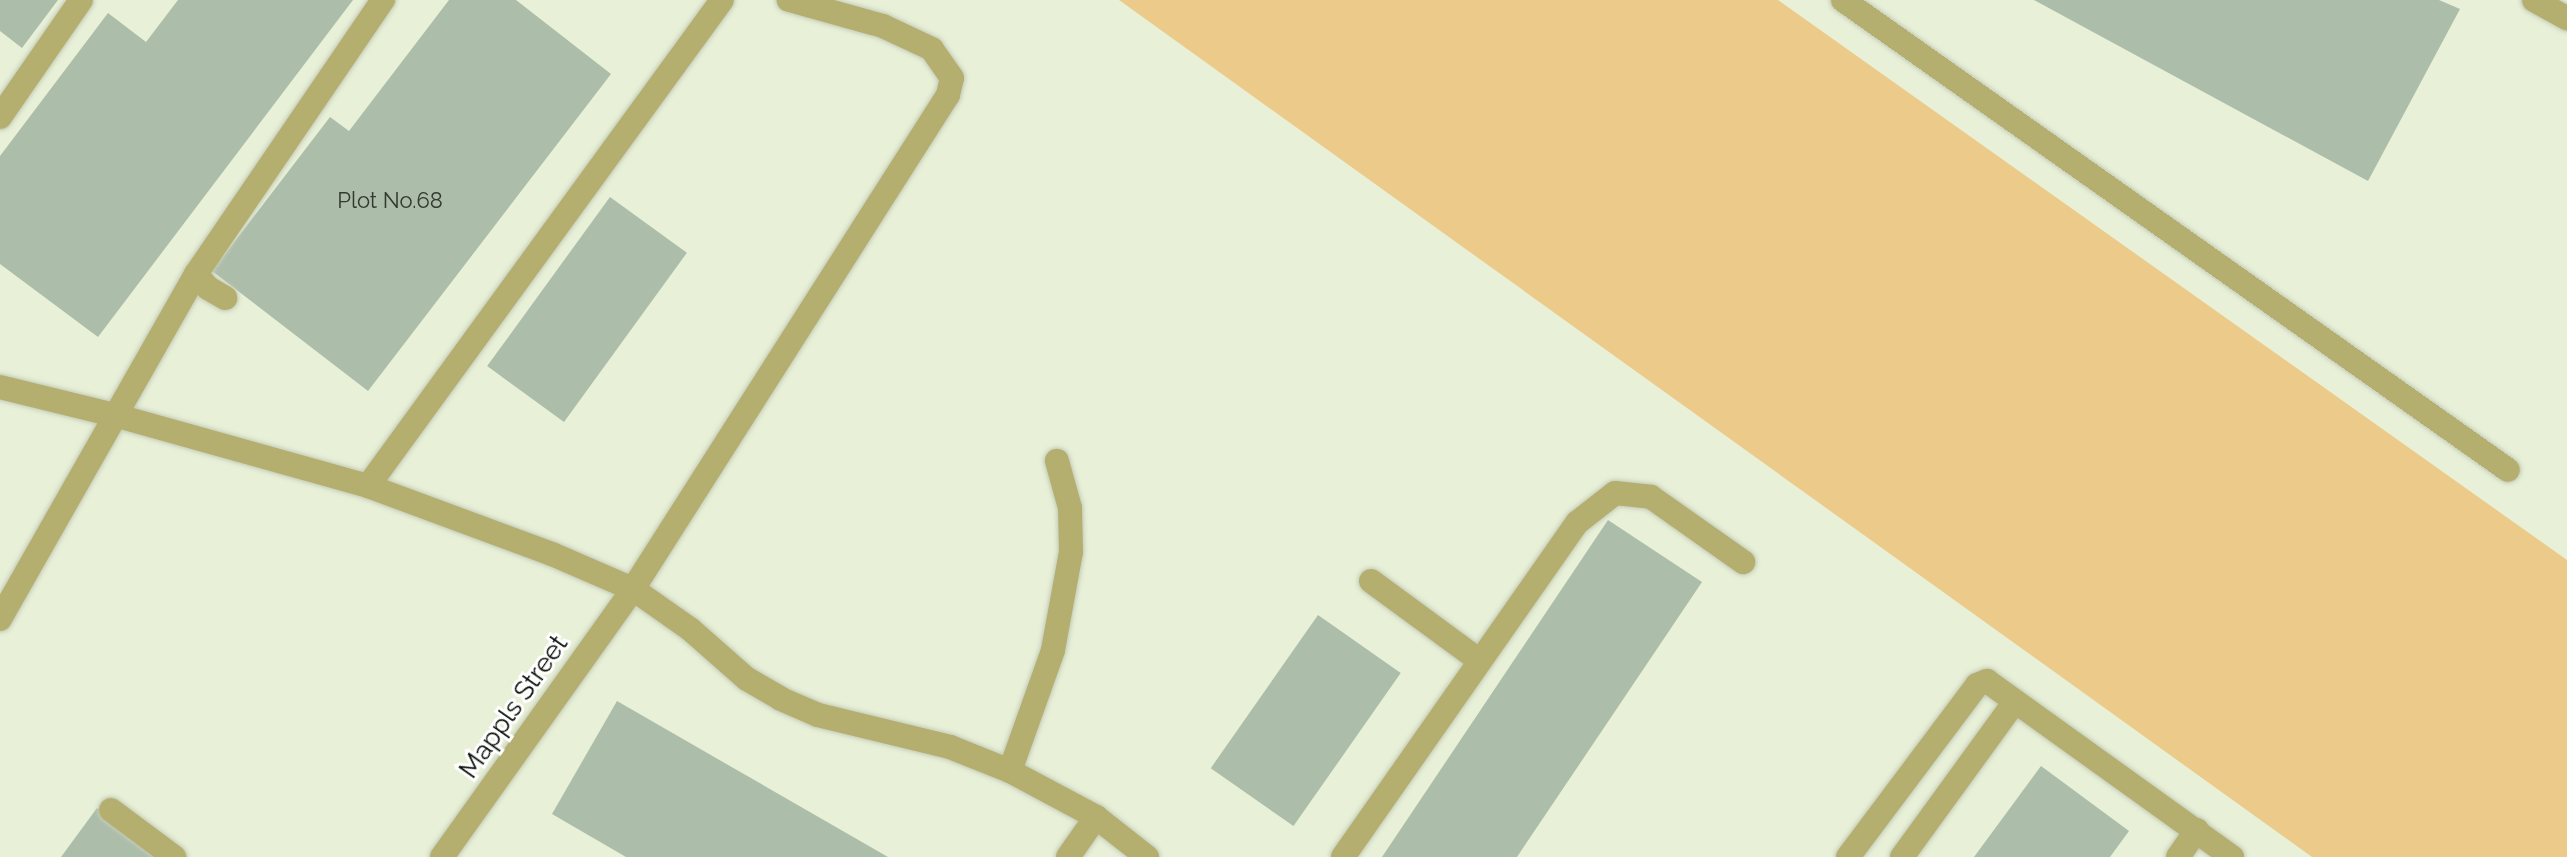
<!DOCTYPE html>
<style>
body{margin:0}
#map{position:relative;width:2567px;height:857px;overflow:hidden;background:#e8f0d8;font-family:Raleway,sans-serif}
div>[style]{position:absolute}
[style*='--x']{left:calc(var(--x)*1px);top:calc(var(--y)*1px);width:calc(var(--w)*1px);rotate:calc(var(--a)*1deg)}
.green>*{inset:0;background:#eccb8a}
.building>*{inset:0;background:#acbdaa;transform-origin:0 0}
.roads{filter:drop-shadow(0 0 2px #c5ccb7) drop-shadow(0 0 2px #c5ccb7)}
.lane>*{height:24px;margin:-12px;padding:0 12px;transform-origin:12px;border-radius:12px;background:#b4ae6f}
span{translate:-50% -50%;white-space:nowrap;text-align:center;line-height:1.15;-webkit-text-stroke:6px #fff;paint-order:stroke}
.number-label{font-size:22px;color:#333a30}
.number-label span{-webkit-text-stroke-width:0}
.street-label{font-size:26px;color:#0b0e07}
</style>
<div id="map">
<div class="green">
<i style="clip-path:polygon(1119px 0,1778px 0,2567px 560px,2567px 857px,2312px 857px)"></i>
</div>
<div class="building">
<i style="clip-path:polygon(0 0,58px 0,22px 48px,0 31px)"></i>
<i style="clip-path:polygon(178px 0,353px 0,98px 337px,0 264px,0 156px,108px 13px,146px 42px)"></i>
<i style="clip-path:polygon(449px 0,516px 0,611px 74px,368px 391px,212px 271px,330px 117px,349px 131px)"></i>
<i style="clip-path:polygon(2034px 0,2439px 0,2460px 9px,2368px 181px)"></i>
<i style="left:610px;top:197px;width:95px;height:209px;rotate:36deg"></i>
<i style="clip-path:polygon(1608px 520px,1702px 582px,1517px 857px,1382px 857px)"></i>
<i style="left:1318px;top:615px;width:101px;height:187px;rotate:35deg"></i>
<i style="clip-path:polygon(617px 701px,888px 857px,626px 857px,552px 814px)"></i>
<i style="clip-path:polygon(2041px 766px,2129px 831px,2110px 857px,1974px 857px)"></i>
<i style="clip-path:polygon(97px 808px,164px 857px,61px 857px)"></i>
</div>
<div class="roads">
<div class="lane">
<i style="--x:1843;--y:0;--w:814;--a:35.25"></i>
<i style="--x:2534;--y:0;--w:38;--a:29"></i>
<i style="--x:0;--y:117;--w:142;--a:-55.3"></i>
<i style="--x:196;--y:274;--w:18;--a:49"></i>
<i style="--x:208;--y:288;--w:20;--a:30"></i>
<i style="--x:0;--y:387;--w:117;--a:13.8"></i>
<i style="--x:114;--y:415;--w:264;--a:15.6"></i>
<i style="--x:368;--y:486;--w:196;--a:20.3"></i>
<i style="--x:552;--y:554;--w:88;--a:23.4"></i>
<i style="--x:633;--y:589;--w:70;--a:35.1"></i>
<i style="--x:690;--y:629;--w:76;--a:41.3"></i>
<i style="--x:747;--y:679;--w:39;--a:30"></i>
<i style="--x:781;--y:699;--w:40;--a:23.4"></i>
<i style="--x:818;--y:715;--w:136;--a:13.6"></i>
<i style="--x:950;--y:747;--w:65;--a:21.8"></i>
<i style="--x:1010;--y:771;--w:98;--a:28.1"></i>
<i style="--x:1096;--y:817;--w:65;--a:38.1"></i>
<i style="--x:368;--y:486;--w:601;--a:-53.93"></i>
<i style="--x:1371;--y:581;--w:135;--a:36.3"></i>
<i style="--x:0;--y:619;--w:397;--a:-60.4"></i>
<i style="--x:196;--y:274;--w:332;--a:-55.7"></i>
<i style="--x:1010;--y:771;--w:128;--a:-70.4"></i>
<i style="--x:1053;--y:650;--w:100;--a:-79.6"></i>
<i style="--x:1071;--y:552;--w:44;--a:-91.3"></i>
<i style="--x:1070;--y:508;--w:49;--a:-105.5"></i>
<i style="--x:111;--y:810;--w:79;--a:36.7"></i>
<i style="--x:442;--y:857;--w:329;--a:-54.5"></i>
<i style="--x:633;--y:589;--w:586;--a:-57.48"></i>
<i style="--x:948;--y:95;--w:17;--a:-77"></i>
<i style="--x:952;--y:78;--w:35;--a:-125"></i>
<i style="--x:932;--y:49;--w:54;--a:-154.9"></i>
<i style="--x:883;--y:26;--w:98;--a:-164.5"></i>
<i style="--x:1068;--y:857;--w:49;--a:-55"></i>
<i style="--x:1343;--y:857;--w:409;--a:-55"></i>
<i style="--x:1578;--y:522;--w:47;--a:-38.1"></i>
<i style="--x:1615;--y:493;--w:36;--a:6"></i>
<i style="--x:1651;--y:497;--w:113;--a:35.2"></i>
<i style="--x:1848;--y:857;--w:215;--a:-53.1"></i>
<i style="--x:1977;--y:685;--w:11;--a:-22"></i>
<i style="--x:1987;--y:681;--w:302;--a:35.7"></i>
<i style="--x:1902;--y:857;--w:190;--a:-54"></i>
<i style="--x:2178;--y:857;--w:33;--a:-55"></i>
</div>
</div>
<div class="number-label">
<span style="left:390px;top:201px">Plot No.68</span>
</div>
<div class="street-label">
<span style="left:514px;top:707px;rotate:-55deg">Mappls Street</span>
</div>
</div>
